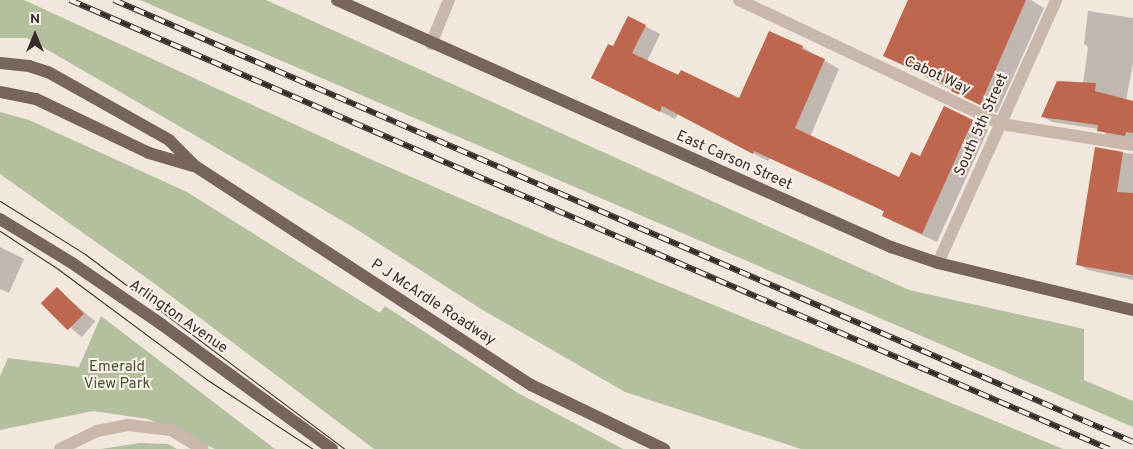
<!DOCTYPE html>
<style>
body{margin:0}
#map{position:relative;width:1133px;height:449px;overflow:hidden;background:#f1e7dd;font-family:Overpass,sans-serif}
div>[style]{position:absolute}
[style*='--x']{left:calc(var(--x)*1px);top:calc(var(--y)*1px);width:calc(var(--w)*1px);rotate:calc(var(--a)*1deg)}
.green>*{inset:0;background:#b4bf9e}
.shadow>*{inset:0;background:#0003;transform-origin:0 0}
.building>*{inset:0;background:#be674e;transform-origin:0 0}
.minor>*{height:12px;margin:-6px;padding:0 6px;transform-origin:6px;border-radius:6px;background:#c8b7aa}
.major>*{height:12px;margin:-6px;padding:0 6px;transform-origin:6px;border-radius:6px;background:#77645b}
.tram>*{height:1px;margin:-0.5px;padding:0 0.5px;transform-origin:0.5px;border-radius:0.5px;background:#362d29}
.rail>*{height:5.5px;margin-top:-2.75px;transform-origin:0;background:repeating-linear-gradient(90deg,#f9f1e9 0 11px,#362d29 0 22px);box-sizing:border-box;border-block:1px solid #362d29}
span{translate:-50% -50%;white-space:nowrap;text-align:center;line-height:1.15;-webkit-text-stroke:4px #f9f1e9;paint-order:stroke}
.street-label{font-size:15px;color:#362d29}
.park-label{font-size:15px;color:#46532e}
.north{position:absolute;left:10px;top:10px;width:50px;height:50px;-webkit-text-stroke:4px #f9f1e9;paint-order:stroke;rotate:0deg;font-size:14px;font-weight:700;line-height:20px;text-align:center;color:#362d29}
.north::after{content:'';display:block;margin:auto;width:18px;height:22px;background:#362d29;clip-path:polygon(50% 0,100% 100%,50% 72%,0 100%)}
</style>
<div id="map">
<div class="green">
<i style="clip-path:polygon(0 0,24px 0,368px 158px,549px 237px,1063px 449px,801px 449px,625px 392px,481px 309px,353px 227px,27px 38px,0 38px)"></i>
<i style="clip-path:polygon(140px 0,266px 0,909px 290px,1084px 329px,1084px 380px,1133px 401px,1133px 427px)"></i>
<i style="clip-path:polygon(0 112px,29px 120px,187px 192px,380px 313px,385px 306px,518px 393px,623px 449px,374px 449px,151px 281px,0 174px)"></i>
<i style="clip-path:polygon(101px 316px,275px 449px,215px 449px,148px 419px,93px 411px,0 430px,0 376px,8px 358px,79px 367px)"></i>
<i style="clip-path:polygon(140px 443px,168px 444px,177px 449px,101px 449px)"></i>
</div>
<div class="shadow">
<i style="clip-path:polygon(908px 0,1031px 0,1044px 8px,997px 113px,884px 56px)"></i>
<i style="clip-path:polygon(1088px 11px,1133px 18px,1133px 63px,1126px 101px,1133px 102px,1133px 140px,1109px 136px,1099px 129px,1052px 122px,1043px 117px,1083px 84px,1088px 47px,1084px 44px)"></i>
<i style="clip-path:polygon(645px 26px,660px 34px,647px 61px,739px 100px,803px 47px,817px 56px,839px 69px,810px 137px,900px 179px,921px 158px,944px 108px,988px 130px,937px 242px,898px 224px,883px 216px,885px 212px,770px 158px,768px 161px,678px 114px,675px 119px,592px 77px,613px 48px)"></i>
<i style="clip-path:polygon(1096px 149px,1133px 154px,1133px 280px,1088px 270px,1078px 264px)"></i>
<i style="clip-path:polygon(0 247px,24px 259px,9px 293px,0 289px)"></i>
<i style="left:57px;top:289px;width:50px;height:21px;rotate:40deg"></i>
</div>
<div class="building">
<i style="clip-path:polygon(908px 0,1026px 0,980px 105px,951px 91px,953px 87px,883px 56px)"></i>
<i style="clip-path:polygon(628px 16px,646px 25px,632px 53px,678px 75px,681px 70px,739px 98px,769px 31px,803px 46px,802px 49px,825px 59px,795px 128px,899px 177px,911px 152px,920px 156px,944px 106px,973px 120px,922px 234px,882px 216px,884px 211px,754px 151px,753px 154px,662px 106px,660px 112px,591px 78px,608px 44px,613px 46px)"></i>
<i style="clip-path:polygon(1057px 81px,1096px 83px,1095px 91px,1133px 101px,1133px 133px,1126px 132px,1125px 136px,1097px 131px,1098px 125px,1041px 117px)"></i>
<i style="clip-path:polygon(1095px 147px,1123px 152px,1117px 192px,1133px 193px,1133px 275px,1076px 265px)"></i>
<i style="left:57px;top:287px;width:38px;height:23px;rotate:45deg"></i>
</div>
<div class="minor">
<i style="--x:739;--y:0;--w:290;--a:25.3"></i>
<i style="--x:1001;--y:124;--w:134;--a:9"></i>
<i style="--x:431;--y:44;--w:48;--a:-67.8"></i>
<i style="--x:938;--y:263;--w:288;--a:-65.8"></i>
<i style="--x:60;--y:449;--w:41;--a:-25.9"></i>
<i style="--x:97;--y:431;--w:32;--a:-11"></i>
<i style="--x:128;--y:425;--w:43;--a:6.6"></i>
<i style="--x:171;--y:430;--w:37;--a:31"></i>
</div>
<div class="major">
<i style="--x:337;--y:0;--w:607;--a:24.03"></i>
<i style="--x:891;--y:247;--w:50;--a:18.8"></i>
<i style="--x:938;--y:263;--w:201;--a:13.6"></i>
<i style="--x:0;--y:63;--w:29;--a:6"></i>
<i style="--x:29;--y:66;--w:20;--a:18"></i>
<i style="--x:48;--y:72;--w:139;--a:29.3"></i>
<i style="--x:169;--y:140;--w:37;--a:45"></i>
<i style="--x:195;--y:166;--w:401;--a:33.1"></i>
<i style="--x:531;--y:385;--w:148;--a:25.7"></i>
<i style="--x:0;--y:92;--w:37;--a:11"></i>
<i style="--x:36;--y:99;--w:125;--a:25.5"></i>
<i style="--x:149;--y:153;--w:46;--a:16.5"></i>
<i style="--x:0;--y:219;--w:84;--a:31.4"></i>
<i style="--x:72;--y:263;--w:108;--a:34.4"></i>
<i style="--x:161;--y:324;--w:212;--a:36.2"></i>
</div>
<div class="tram">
<i style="--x:0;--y:201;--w:100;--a:31.9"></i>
<i style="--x:85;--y:254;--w:325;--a:36.9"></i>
<i style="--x:0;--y:231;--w:69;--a:33.2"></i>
<i style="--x:58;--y:269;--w:184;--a:36.6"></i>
<i style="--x:206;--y:379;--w:128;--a:33.2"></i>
</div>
<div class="rail">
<i style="--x:70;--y:0;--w:1132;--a:23.37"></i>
<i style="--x:114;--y:0;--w:1111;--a:23.45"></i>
</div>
<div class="street-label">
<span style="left:937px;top:76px;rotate:25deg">Cabot Way</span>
<span style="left:982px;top:125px;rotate:-66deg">South 5th Street</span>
<span style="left:734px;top:161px;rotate:24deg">East Carson Street</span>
<span style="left:433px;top:303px;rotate:33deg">P J McArdle Roadway</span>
<span style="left:178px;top:317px;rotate:35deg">Arlington Avenue</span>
</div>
<div class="park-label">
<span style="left:117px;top:376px">Emerald<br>View Park</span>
</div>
<div class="north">N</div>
</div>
